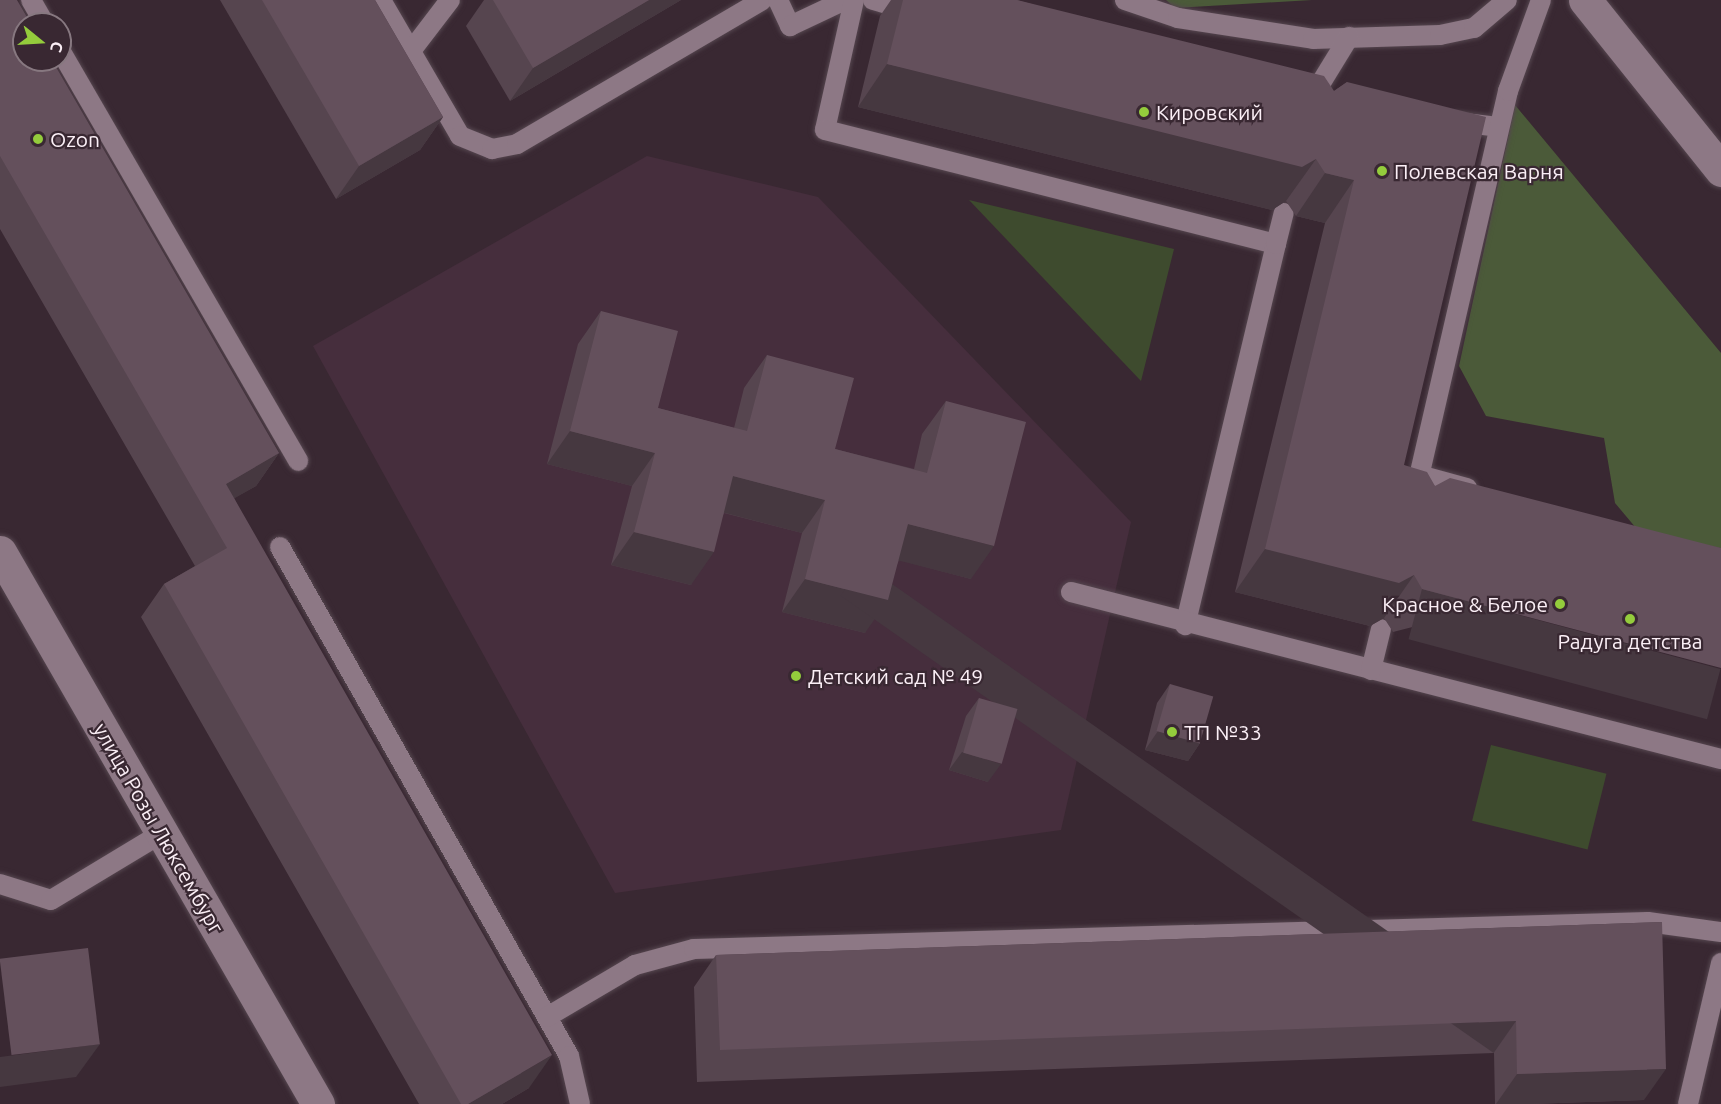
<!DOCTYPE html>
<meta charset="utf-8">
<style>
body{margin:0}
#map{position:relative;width:1721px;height:1104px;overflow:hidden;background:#392832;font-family:Ubuntu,sans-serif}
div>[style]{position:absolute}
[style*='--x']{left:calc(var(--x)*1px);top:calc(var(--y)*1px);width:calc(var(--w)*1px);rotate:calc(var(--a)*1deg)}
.built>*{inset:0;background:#462e3d}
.green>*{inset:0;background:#3e4b2e;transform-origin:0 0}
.forest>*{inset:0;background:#4b5a39}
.roads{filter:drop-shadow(0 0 2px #55464f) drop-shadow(0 0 2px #55464f)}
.lane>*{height:20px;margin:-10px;padding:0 10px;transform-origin:10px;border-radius:10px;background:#8d7885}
.secondary>*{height:33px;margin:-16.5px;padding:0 16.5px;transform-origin:16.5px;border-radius:16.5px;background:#8d7885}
.wall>*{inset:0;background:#56454f}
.shaded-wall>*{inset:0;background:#463840;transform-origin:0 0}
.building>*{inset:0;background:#64505c;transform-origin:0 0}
.dots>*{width:16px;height:16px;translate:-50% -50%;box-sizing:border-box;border:3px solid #392832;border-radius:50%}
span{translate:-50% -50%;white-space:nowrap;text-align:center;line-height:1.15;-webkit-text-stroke:4.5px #392832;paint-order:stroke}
.poi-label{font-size:21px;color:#fbeff6}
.left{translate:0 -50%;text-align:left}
.right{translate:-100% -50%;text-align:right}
.street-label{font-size:21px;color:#fbeff6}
.north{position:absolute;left:12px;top:12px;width:60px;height:60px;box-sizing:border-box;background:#392832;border:2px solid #877880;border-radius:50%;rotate:108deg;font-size:16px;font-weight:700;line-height:24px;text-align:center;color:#fbeff6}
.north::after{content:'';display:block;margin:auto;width:21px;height:27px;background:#94cc3c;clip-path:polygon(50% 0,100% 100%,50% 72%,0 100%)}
</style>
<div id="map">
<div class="built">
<i style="clip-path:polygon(647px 156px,818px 197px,1131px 522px,1061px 830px,615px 893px,313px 346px)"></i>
</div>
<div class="green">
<i style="clip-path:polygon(969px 200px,1174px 249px,1141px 381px)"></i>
<i style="left:1491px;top:745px;width:119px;height:78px;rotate:14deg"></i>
</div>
<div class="forest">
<i style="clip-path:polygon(1166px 0,1312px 0,1175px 8px)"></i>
<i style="clip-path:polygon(1515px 105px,1721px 353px,1721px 549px,1673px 572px,1615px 503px,1604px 438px,1486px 416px,1459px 366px)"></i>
</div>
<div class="roads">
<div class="lane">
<i style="--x:31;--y:0;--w:28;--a:60"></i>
<i style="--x:381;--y:0;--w:157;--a:59.8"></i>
<i style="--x:460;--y:136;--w:35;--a:22"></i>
<i style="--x:492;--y:149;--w:25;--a:-11"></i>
<i style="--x:517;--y:144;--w:284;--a:-30.4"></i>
<i style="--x:778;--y:0;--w:29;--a:65"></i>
<i style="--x:790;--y:26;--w:61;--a:-25.3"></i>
<i style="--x:854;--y:0;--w:133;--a:102.6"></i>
<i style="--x:825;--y:130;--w:465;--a:14.2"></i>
<i style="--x:1276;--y:244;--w:392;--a:103.4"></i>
<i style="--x:873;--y:0;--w:41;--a:15.8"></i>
<i style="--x:1125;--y:0;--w:56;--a:18.8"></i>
<i style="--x:1178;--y:18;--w:137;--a:8.8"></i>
<i style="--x:1313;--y:39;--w:127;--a:-1.8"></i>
<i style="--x:1440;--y:35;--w:35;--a:-12"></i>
<i style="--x:1474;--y:28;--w:43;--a:-40.3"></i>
<i style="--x:60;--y:50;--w:475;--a:59.9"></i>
<i style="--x:411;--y:51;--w:64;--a:-52.6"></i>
<i style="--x:1311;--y:99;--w:73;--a:-58.5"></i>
<i style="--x:1457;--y:122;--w:42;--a:6.8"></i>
<i style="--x:1276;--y:244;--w:32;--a:-76"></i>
<i style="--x:1419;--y:475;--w:50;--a:15.2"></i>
<i style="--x:1415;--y:494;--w:414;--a:-77"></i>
<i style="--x:1508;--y:91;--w:97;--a:-70.1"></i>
<i style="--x:280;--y:547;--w:585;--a:60.41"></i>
<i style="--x:569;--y:1056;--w:49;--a:77.1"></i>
<i style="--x:1071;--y:592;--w:671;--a:14.41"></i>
<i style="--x:1371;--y:670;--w:42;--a:-76.3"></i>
<i style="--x:0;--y:884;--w:53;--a:17.4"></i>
<i style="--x:51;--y:900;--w:130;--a:-31.1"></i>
<i style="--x:547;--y:1017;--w:102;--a:-30.6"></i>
<i style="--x:635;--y:965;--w:61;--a:-15.2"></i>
<i style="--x:694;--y:949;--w:954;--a:-1.62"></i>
<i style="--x:1648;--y:922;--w:74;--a:7.8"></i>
<i style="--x:1688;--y:1104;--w:145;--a:-76.8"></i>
</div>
<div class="secondary">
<i style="--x:1585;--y:0;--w:218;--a:51.3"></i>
<i style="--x:0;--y:552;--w:637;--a:60.05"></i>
</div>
</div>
<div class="wall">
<i style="clip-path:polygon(0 0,279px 453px,256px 486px,234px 498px,529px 1088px,502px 1104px,419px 1104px,141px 617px,164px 584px,195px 566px,0 229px)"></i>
<i style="clip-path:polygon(220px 0,375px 0,443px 117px,420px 150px,336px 199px)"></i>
<i style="clip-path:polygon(484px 0,681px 0,510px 101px,466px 26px)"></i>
<i style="clip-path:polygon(891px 0,1017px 0,1334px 91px,1347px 82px,1404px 465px,1435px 486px,1721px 548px,1393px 632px,1384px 618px,1370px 626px,1235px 592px,1325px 223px,1296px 216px,1286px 201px,1272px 210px,858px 107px,880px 16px)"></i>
<i style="clip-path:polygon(601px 311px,658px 408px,734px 428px,744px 388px,767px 355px,835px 449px,914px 469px,922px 434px,946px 401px,971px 579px,899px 560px,865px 633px,782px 612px,802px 533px,724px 513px,691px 585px,611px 565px,632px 486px,547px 464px,578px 344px)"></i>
<i style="clip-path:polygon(1170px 684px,1200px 743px,1188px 761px,1145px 750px,1157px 703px)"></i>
<i style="clip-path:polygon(979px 698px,988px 782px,949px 770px,966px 716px)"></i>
<i style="clip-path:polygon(1662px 922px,1644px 1100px,1530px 1104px,1495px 1104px,1494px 1053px,697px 1082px,694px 987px,716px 955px)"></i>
</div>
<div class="shaded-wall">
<i style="clip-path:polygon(649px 0,681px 0,510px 101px,533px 68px)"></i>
<i style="clip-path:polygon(887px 64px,1316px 159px,1286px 201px,1272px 210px,858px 107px)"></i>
<i style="clip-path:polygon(443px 117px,420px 150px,336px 199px,359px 166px)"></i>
<i style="clip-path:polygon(1325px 173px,1354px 180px,1325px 223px,1296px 216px)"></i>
<i style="clip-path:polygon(570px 431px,655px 453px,632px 486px,547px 464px)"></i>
<i style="clip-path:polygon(279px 453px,256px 486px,207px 514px,226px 484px)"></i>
<i style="clip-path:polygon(733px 476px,825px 500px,802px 533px,710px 509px)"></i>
<i style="clip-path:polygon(908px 524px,994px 546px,971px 579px,885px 557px)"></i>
<i style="clip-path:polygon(634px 532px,714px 552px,691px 585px,611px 565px)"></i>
<i style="clip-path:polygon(1265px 549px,1414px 575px,1384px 618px,1370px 626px,1235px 592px)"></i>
<i style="clip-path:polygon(805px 579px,888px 600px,865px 633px,782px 612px)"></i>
<i style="left:1422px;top:589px;width:309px;height:52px;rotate:15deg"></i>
<i style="clip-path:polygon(1158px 731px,1200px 743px,1188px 761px,1145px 750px)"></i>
<i style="clip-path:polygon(962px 752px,1001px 764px,988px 782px,949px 770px)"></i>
<i style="left:1516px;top:1021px;width:39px;height:797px;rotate:125deg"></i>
<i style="clip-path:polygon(100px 1044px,76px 1077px,0 1087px,0 1057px)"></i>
<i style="clip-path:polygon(552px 1055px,529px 1088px,502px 1104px,468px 1104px)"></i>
<i style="clip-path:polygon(1666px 1069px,1644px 1100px,1530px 1104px,1496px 1104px,1517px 1074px)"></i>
</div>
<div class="building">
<i style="clip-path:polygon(0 0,17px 0,31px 24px,24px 24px,24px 60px,52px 60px,279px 453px,226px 484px,552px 1055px,468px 1104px,461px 1104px,164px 584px,227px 548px,0 156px)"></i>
<i style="clip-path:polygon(262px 0,375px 0,443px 117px,359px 166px)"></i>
<i style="clip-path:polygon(493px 0,649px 0,533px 68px)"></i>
<i style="clip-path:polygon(903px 0,1017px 0,1324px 76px,1334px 91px,1347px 82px,1486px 117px,1404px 465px,1427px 472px,1435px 486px,1450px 478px,1721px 548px,1721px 668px,1422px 589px,1414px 575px,1399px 583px,1265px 549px,1354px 180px,1325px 173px,1316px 159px,1302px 167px,887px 64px)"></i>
<i style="clip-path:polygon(601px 311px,678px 331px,658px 408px,747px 431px,767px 355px,854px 378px,835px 449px,927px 473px,946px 401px,1026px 422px,994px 546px,908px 524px,888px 600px,805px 579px,825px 500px,733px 476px,714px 552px,634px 532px,655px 453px,570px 431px)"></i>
<i style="left:1170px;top:684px;width:45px;height:49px;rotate:16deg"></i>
<i style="left:979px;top:698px;width:40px;height:57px;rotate:16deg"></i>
<i style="clip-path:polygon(1662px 922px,1666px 1069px,1517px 1074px,1516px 1021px,720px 1050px,716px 955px)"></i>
<i style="left:88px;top:948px;width:97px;height:89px;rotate:83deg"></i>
</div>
<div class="dots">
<i style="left:1144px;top:112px;background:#94cc3c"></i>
<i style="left:38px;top:139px;background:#94cc3c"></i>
<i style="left:1382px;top:171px;background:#94cc3c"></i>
<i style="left:1560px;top:604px;background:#94cc3c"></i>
<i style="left:1630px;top:619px;background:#94cc3c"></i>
<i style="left:796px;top:676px;background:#94cc3c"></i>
<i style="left:1172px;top:732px;background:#94cc3c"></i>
</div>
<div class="poi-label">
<span class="left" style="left:1156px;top:112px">Кировский</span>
<span class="left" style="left:50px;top:139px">Ozon</span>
<span class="left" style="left:1394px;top:171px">Полевская Варня</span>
<span class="right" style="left:1548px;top:604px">Красное &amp; Белое</span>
<span style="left:1630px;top:641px">Радуга детства</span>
<span class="left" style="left:808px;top:676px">Детский сад № 49</span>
<span class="left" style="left:1184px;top:732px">ТП №33</span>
</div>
<div class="street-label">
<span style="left:159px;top:828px;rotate:60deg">улица Розы Люксембург</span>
</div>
<div class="north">С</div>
</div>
